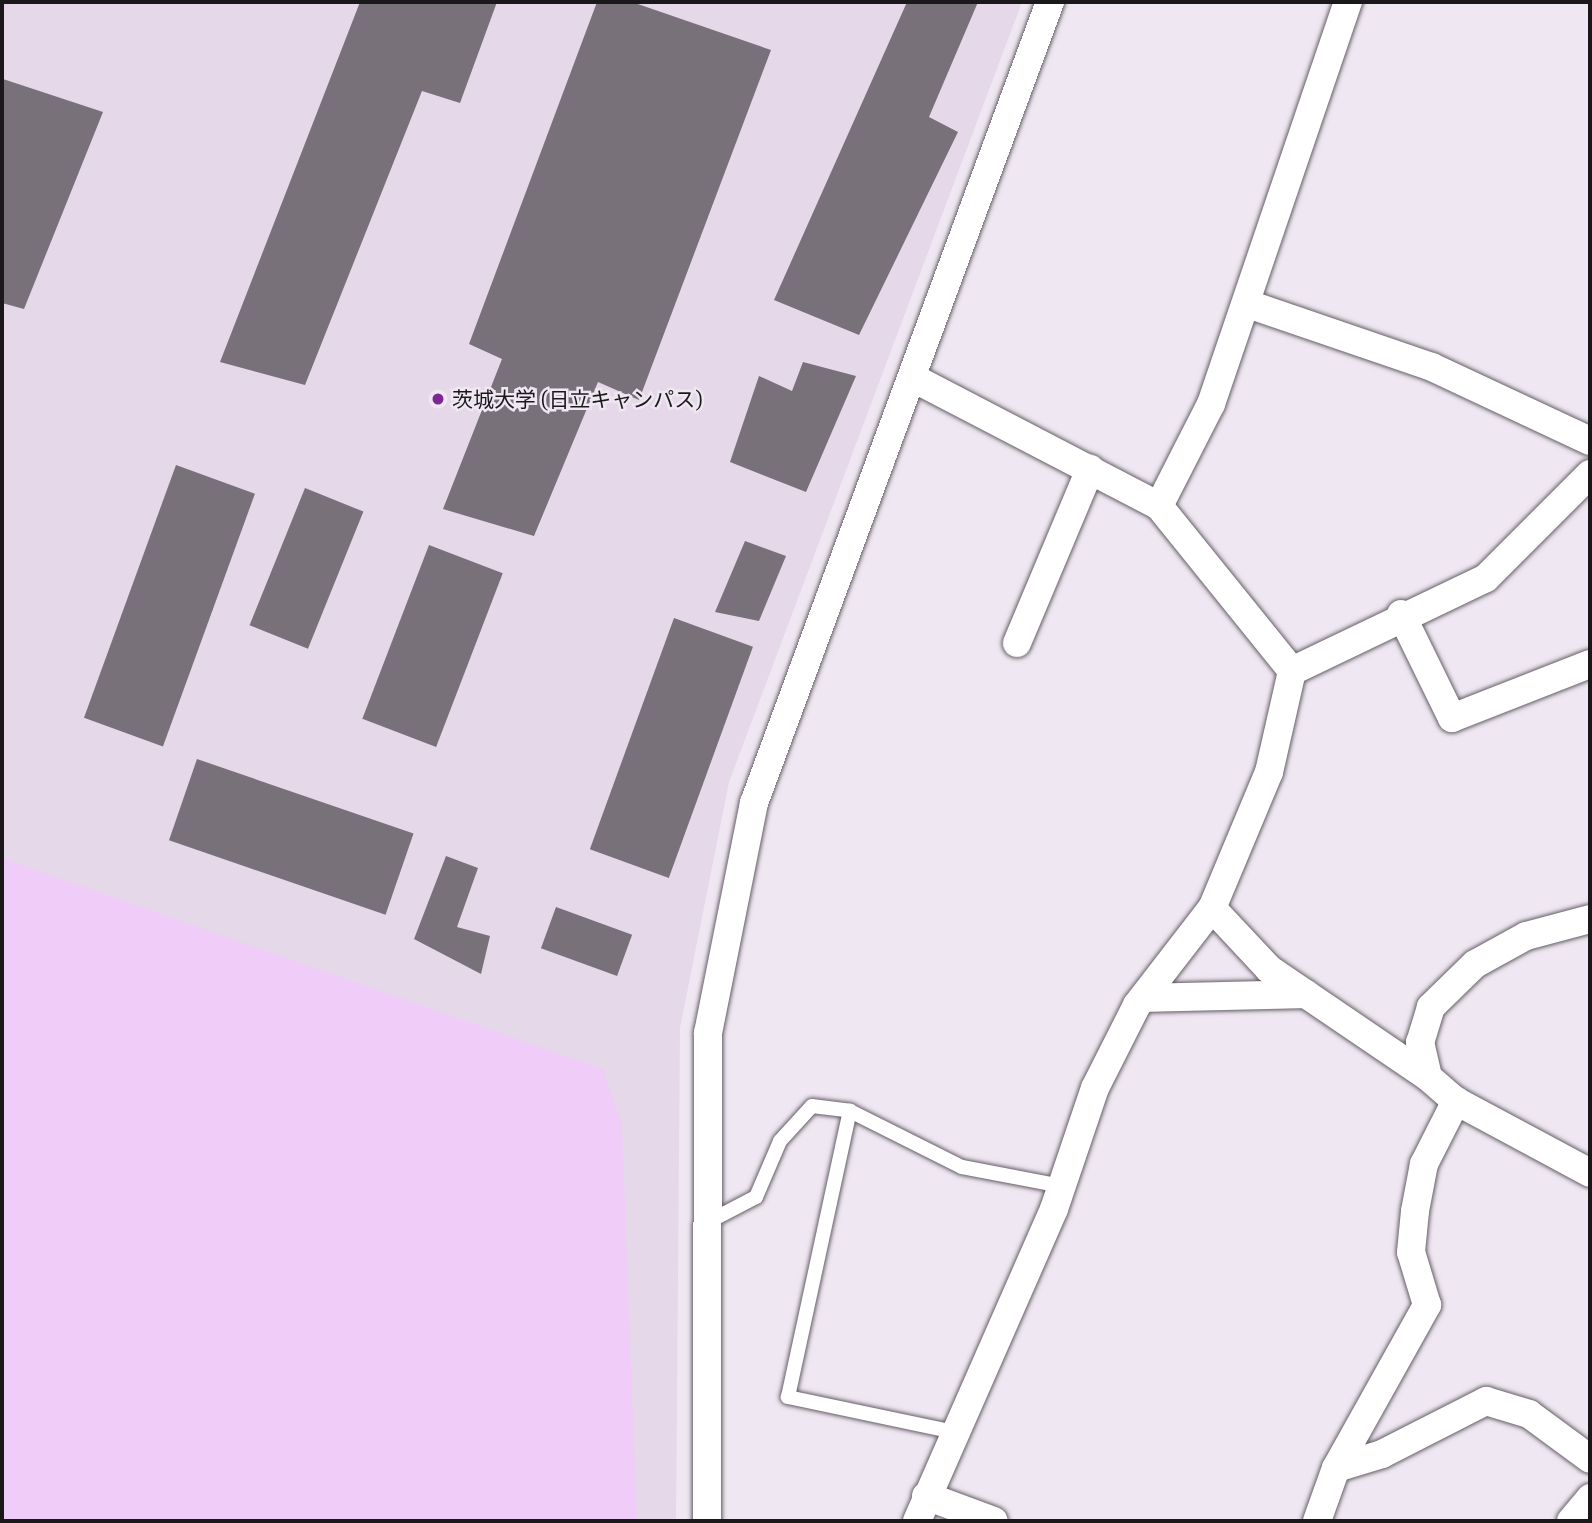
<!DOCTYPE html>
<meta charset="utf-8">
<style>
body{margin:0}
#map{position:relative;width:1592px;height:1523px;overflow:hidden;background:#efe7f1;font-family:"Exo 2","Noto Sans JP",sans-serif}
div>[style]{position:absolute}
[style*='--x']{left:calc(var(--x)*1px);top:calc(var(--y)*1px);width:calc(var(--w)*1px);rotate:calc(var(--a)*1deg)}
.built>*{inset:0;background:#e5d8e8}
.green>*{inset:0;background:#efcdf8}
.building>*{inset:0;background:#78717a;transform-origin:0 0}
.roads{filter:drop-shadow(0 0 2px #655e67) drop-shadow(0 0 2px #655e67)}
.lane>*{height:14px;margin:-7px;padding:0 7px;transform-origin:7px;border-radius:7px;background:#fff}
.street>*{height:28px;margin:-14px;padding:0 14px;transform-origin:14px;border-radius:14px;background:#fff}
.dots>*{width:19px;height:19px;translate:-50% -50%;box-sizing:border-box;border:4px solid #efe7f1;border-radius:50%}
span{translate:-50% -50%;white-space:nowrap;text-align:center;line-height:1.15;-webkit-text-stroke:5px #efe7f1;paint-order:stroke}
.poi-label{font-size:21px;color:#1b181c}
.left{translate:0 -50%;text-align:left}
.frame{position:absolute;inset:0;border:4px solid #1b181c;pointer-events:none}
</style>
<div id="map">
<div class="built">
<i style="clip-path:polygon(2px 2px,1022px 2px,729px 782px,680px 1028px,676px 1521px,2px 1521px)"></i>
</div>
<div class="green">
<i style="clip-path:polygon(2px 858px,603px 1069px,622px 1125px,637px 1521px,2px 1521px)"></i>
</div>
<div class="building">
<i style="clip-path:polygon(360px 2px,497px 2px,460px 103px,422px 91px,305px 385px,220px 362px)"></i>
<i style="clip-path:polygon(597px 2px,632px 2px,771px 50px,639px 400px,598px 382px,534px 536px,443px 509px,502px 359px,469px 344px)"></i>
<i style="clip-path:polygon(907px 2px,978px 2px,929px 117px,958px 132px,859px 335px,774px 300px)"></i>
<i style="clip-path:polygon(3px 79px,103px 112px,24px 309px,2px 303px)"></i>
<i style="clip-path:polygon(803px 362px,856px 376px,806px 492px,730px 462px,759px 376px,792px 391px)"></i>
<i style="left:176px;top:465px;width:84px;height:269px;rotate:20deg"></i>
<i style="left:305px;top:488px;width:63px;height:148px;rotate:22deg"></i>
<i style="clip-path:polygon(745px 541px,786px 556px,759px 621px,715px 612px)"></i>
<i style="left:429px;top:545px;width:79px;height:186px;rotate:21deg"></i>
<i style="left:674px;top:618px;width:84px;height:246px;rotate:20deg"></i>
<i style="left:197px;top:759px;width:229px;height:86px;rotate:19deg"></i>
<i style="clip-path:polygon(446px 856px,478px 868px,457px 927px,490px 936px,481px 974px,414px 939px)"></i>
<i style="left:556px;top:907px;width:81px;height:44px;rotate:20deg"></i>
</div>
<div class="roads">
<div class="lane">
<i style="--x:708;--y:1222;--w:54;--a:-27.5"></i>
<i style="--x:756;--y:1197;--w:61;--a:-66.8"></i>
<i style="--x:780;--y:1141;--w:47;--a:-47.6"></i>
<i style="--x:812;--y:1106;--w:38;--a:7"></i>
<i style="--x:954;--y:1432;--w:170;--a:-168.1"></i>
<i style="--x:788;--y:1397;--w:293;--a:-77.8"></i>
<i style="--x:850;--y:1111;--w:125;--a:26.6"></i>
<i style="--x:962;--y:1167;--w:102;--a:10.8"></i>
</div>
<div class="street">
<i style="--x:1248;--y:304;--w:194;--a:18.9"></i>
<i style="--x:1432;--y:367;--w:174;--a:25.1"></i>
<i style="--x:915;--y:379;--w:275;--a:27.5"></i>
<i style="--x:1159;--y:506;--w:212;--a:51.1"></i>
<i style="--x:1292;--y:671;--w:215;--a:-25.6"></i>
<i style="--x:1486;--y:578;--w:147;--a:-45"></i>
<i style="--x:1159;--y:506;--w:114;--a:-63"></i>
<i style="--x:1211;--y:404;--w:425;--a:-71.2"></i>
<i style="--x:1401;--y:614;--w:116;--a:63.9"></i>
<i style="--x:1452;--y:718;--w:148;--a:-21.4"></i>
<i style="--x:1017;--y:643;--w:189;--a:-67.2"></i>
<i style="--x:1292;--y:671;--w:104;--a:102.8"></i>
<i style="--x:1269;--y:772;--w:147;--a:112.7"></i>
<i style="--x:1212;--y:908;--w:83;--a:46.9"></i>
<i style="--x:1269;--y:969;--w:192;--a:34.2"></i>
<i style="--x:1590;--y:919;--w:66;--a:165.1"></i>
<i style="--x:1526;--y:936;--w:58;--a:151.2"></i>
<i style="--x:1475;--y:964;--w:62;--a:135.7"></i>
<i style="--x:1431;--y:1007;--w:37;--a:107"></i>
<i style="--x:1420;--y:1042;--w:36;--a:77"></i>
<i style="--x:1428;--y:1077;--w:37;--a:41"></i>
<i style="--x:1456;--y:1101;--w:152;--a:28.2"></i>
<i style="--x:1143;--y:998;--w:163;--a:-1.4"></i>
<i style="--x:1336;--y:1468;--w:187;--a:-60.8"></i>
<i style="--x:1427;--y:1305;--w:55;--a:-106.8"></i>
<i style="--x:1411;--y:1252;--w:41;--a:-84.4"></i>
<i style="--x:1415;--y:1211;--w:48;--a:-79.2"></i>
<i style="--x:1424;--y:1164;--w:71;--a:-63.1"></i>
<i style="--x:926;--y:1496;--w:72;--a:20.2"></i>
<i style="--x:707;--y:1521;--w:488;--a:-89.9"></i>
<i style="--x:708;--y:1033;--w:235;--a:-78.7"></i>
<i style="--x:754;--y:803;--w:854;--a:-69.72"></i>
<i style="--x:917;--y:1521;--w:341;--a:-66.3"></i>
<i style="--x:1054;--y:1209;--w:128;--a:-71.3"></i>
<i style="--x:1095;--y:1088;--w:93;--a:-63.2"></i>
<i style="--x:1137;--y:1005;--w:123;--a:-52.3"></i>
<i style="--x:1317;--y:1521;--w:56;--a:-70.3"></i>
<i style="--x:1336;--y:1468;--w:48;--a:-16.9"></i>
<i style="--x:1382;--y:1454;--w:117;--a:-27"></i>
<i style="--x:1486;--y:1401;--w:45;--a:16.8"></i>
<i style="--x:1529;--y:1414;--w:76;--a:36.4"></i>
<i style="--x:1571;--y:1521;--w:30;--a:-50"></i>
</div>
</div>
<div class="dots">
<i style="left:438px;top:399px;background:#7e2795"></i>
</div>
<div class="poi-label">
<span class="left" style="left:452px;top:399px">茨城大学 (日立キャンパス)</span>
</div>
<div class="frame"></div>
</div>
